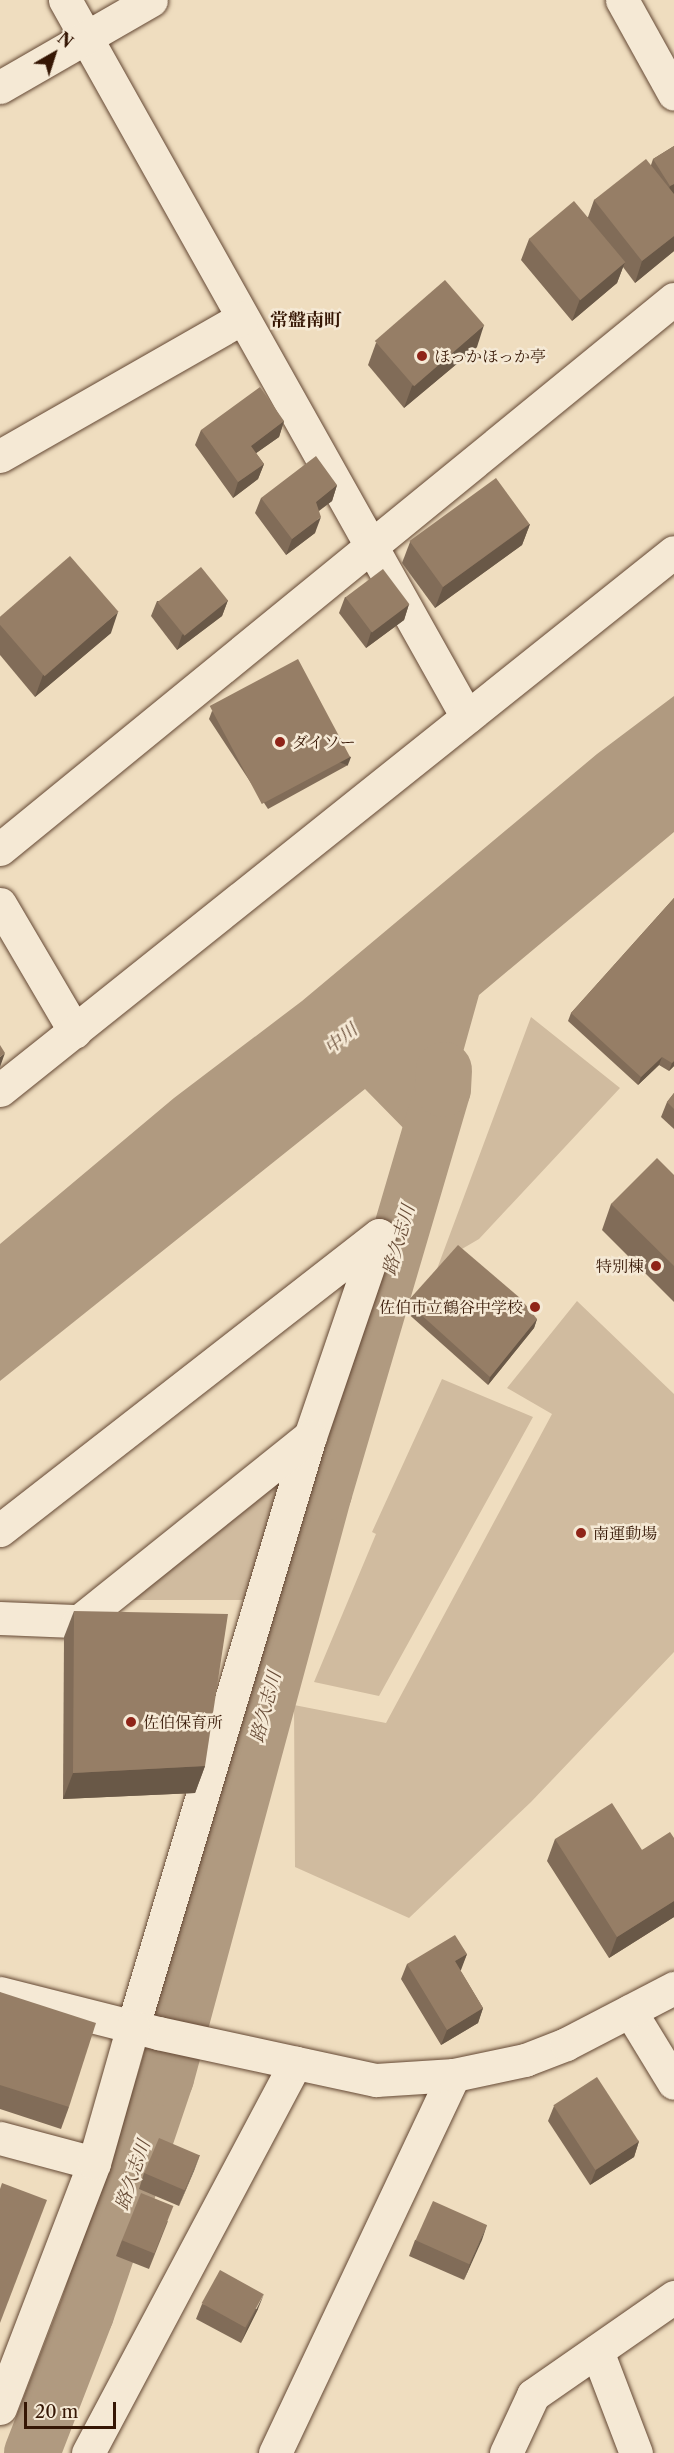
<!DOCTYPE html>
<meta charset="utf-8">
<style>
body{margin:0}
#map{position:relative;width:674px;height:2453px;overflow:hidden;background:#efddbf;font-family:"Libre Caslon Text","Noto Serif JP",serif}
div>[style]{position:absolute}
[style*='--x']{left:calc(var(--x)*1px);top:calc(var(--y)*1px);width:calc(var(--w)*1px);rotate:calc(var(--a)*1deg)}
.green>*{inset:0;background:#d0bb9f}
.water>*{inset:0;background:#b09a80}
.river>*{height:56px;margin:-28px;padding:0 28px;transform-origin:28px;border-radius:28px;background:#b09a80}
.roads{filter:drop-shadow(0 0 2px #644834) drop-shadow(0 0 2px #644834)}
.street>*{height:33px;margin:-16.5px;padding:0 16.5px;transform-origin:16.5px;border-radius:16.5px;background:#f5e9d5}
.secondary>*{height:33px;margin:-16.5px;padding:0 16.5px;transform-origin:16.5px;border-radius:16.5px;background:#f5e9d5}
.wall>*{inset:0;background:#816c58}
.shaded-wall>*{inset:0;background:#695847;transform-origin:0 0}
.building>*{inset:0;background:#967e66;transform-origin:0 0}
.dots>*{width:16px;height:16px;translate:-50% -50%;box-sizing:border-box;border:3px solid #f5e9d5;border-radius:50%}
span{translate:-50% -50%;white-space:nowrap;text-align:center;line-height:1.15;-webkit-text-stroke:5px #f5e9d5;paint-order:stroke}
.poi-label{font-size:16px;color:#361705}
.left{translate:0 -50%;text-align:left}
.right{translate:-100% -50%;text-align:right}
.neighbourhood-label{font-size:18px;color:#361705;font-weight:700}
.water-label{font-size:18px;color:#674b36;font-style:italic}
.north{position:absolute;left:24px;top:24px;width:60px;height:60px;-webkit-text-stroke:4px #f5e9d5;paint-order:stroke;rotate:39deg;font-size:16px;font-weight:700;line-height:24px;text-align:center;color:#361705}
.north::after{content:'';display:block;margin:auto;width:21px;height:27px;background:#361705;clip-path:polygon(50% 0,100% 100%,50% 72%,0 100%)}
.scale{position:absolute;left:24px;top:2402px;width:92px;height:27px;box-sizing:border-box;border:3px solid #361705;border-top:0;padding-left:8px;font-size:18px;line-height:21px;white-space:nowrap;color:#361705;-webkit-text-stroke:4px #f5e9d5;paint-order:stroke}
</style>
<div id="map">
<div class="green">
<i style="clip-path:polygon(531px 1017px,620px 1088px,479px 1239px,455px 1253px,434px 1277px)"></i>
<i style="clip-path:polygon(577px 1301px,674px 1394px,674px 1652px,531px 1802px,409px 1918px,295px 1867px,294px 1705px,386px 1723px,552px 1414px,507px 1388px)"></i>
<i style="clip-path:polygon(442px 1379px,533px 1417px,379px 1696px,314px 1682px,376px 1534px,372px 1532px)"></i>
<i style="clip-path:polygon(289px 1471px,247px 1600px,125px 1600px)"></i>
</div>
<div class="water">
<i style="clip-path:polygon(674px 696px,674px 832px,479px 995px,437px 1145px,417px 1142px,365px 1089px,0 1381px,0 1244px,174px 1098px,302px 1001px,597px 754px)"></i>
</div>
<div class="river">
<i style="--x:32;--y:2453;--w:149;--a:-68.8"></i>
<i style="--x:86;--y:2314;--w:249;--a:-71.3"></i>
<i style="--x:166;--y:2078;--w:606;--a:-74.89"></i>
<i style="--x:324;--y:1493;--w:421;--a:-73.6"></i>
<i style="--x:443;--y:1089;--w:19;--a:-87"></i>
</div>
<div class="roads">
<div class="street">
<i style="--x:65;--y:0;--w:822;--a:60.72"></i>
<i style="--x:622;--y:0;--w:107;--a:61"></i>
<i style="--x:0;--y:87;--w:174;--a:-29.9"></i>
<i style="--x:0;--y:456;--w:279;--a:-29.7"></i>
<i style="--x:0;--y:904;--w:148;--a:59.6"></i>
<i style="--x:0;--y:1090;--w:862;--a:-38.6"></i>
<i style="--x:0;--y:1530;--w:480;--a:-37.9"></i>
<i style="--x:379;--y:1235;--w:213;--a:108.9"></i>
<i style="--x:310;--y:1436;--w:616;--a:106.7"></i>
<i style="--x:0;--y:1618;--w:101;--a:2.3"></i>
<i style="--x:78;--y:1622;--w:297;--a:-38.7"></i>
<i style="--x:630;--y:2011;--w:84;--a:58.6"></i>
<i style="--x:0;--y:2138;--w:97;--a:14.9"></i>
<i style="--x:597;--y:2351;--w:109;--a:69.1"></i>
<i style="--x:88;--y:2453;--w:442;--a:-62"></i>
<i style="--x:275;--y:2453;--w:418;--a:-64.7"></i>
<i style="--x:506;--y:2453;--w:64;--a:-65"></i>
<i style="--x:533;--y:2395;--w:172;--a:-34.8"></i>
</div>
<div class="secondary">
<i style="--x:0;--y:849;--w:870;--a:-39.22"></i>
<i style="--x:0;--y:1993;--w:163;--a:14.2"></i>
<i style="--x:158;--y:2033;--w:223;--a:12.2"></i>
<i style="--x:376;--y:2080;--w:78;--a:-3.7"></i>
<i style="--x:454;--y:2075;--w:73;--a:-11.9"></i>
<i style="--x:525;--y:2060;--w:44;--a:-21.3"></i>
<i style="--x:566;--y:2044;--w:122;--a:-27.4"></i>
<i style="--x:0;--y:2408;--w:262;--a:-69"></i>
<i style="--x:94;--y:2163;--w:142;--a:-74.1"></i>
</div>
</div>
<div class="wall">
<i style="clip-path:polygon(674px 146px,674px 251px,635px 283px,623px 267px,617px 283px,572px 321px,521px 260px,529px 239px,588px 217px,594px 200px,651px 165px,653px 159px)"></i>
<i style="clip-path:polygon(376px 343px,477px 347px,404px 408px,368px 365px)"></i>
<i style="clip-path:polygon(284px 421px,279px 437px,256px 453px,264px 464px,258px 479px,233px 498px,195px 445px,201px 430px)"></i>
<i style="clip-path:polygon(337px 485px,332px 501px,319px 511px,315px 533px,286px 555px,255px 513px,261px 498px)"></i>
<i style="clip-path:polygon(530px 524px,522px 545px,435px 608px,402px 563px,410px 542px)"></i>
<i style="clip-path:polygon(345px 597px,409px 604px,404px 620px,366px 648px,339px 613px)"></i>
<i style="clip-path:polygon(228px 600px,222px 616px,177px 650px,151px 616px,157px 601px)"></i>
<i style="clip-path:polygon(0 624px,111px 633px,35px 697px,0 655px)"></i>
<i style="clip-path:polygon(212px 711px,348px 765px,268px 809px,209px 719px)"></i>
<i style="clip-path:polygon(674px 898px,674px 1066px,669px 1071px,659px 1065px,638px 1085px,568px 1021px,571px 1013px)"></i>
<i style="clip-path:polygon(674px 1093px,674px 1129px,661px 1117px,667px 1102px)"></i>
<i style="clip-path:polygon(674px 1175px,674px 1302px,602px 1230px,611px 1204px)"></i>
<i style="clip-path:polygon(407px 1302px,537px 1319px,534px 1328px,488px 1385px,404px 1310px)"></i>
<i style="clip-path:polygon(74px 1611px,205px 1766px,195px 1793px,63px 1799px,64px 1637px)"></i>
<i style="clip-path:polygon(674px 1838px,674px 1917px,609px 1958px,547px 1861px,555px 1839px,642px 1850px)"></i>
<i style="clip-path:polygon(467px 1954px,460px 1970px,483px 2008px,478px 2023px,441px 2045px,401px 1979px,407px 1964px)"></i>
<i style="clip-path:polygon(0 1992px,69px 2107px,61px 2129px,0 2109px)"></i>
<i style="clip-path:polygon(554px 2106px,639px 2141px,634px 2157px,590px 2185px,548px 2121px)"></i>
<i style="clip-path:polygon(200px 2155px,179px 2206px,139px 2189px,144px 2173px)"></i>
<i style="clip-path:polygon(168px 2221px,149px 2269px,116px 2256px,122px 2240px)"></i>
<i style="clip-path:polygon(487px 2225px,464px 2280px,409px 2256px,415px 2240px)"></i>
<i style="clip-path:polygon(202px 2304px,258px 2309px,241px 2343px,196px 2319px)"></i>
</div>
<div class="shaded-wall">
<i style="clip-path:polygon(674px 184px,674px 196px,665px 202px,670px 186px)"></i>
<i style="clip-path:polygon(674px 236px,674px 251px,635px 283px,642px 261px)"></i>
<i style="clip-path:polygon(625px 262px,617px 283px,572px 321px,580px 299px)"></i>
<i style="clip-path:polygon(484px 325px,477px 347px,404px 408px,412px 386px)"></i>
<i style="clip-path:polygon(284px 421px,279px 437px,245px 461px,251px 446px)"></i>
<i style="clip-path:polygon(264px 464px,258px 479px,233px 498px,238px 482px)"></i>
<i style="clip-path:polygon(337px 485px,332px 501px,310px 517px,316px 502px)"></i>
<i style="clip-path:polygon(321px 517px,315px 533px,286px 555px,292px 539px)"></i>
<i style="clip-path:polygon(530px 524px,522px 545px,435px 608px,443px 587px)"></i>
<i style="clip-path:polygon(228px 600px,222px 616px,177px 650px,182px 635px)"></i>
<i style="clip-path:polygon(409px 604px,404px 620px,366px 648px,371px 632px)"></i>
<i style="clip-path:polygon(118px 612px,111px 633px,35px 697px,43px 675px)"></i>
<i style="left:351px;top:757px;width:9px;height:91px;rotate:111deg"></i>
<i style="clip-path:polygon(5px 1053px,0 1067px,0 1057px)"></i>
<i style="clip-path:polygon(662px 1057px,659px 1065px,638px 1085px,641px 1077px)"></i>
<i style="clip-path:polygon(674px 1061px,674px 1066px,669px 1071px,672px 1063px)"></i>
<i style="clip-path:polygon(537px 1319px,534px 1328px,488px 1385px,490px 1377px)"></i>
<i style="clip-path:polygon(205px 1766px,195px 1793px,63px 1799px,73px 1773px)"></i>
<i style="clip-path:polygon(674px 1901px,674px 1917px,609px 1958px,617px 1937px)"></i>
<i style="clip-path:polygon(467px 1954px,461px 1970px,449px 1977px,455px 1961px)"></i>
<i style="clip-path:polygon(483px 2008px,478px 2023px,441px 2045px,447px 2030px)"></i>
<i style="clip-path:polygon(639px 2141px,634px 2157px,590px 2185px,596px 2170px)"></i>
<i style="clip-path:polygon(200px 2155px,194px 2171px,179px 2206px,185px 2191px)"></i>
<i style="clip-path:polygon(487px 2225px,482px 2240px,464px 2280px,470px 2264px)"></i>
<i style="clip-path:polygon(264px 2294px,258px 2309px,241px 2343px,247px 2328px)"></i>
</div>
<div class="building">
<i style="clip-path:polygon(674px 146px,674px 184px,670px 186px,653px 159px)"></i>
<i style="clip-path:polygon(646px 159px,674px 194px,674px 236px,642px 261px,594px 200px)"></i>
<i style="left:574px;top:201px;width:80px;height:59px;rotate:50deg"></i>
<i style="left:445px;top:280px;width:60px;height:93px;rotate:49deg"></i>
<i style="clip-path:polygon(260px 387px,284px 421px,251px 446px,264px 464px,238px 482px,201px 430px)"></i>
<i style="clip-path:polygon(316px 456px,337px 485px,316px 502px,321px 517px,292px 539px,261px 498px)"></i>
<i style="left:496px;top:478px;width:57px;height:107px;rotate:54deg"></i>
<i style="left:70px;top:556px;width:74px;height:98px;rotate:49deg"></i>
<i style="left:201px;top:567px;width:43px;height:56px;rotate:51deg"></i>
<i style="left:383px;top:569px;width:44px;height:47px;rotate:53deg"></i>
<i style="left:298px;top:659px;width:111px;height:100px;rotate:62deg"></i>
<i style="clip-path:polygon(674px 898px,674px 1061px,672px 1063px,662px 1057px,641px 1077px,571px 1013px)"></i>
<i style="clip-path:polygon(0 1045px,5px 1053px,0 1057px)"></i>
<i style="clip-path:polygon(674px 1093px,674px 1109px,667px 1102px)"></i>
<i style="clip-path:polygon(657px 1158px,674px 1175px,674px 1266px,611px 1204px)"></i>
<i style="clip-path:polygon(458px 1245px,520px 1298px,537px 1319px,490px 1377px,407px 1302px)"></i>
<i style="clip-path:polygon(74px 1611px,228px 1614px,205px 1766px,73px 1773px)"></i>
<i style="clip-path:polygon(612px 1803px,642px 1850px,670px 1832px,674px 1838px,674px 1901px,617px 1937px,555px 1839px)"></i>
<i style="clip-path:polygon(455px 1935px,467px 1954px,455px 1961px,483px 2008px,447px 2030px,407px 1964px)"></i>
<i style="clip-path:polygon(0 1992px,96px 2023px,69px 2107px,0 2085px)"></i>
<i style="left:597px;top:2077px;width:77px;height:52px;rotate:57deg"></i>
<i style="left:159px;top:2138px;width:44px;height:38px;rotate:23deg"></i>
<i style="clip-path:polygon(2px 2183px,47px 2200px,0 2323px,0 2189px)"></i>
<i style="left:141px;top:2193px;width:35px;height:51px;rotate:22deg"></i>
<i style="left:433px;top:2201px;width:59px;height:43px;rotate:24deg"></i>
<i style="left:220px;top:2270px;width:50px;height:38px;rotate:29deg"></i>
</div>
<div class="dots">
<i style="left:422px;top:356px;background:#8f2418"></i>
<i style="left:280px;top:742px;background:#8f2418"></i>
<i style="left:656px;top:1266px;background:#8f2418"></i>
<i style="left:535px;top:1307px;background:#8f2418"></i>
<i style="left:581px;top:1533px;background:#8f2418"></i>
<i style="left:131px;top:1722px;background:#8f2418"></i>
</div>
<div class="poi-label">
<span class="left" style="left:434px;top:356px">ほっかほっか亭</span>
<span class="left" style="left:292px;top:742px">ダイソー</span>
<span class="right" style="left:644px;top:1266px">特別棟</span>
<span class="right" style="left:523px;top:1307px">佐伯市立鶴谷中学校</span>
<span class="left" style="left:593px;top:1533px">南運動場</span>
<span class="left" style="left:143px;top:1722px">佐伯保育所</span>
</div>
<div class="neighbourhood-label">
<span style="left:306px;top:320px">常盤南町</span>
</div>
<div class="water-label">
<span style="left:341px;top:1039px;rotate:-39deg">中川</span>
<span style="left:399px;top:1240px;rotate:-74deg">路久志川</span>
<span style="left:266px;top:1707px;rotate:-75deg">路久志川</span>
<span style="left:133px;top:2175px;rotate:-71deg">路久志川</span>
</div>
<div class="north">N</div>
<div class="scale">20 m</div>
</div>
